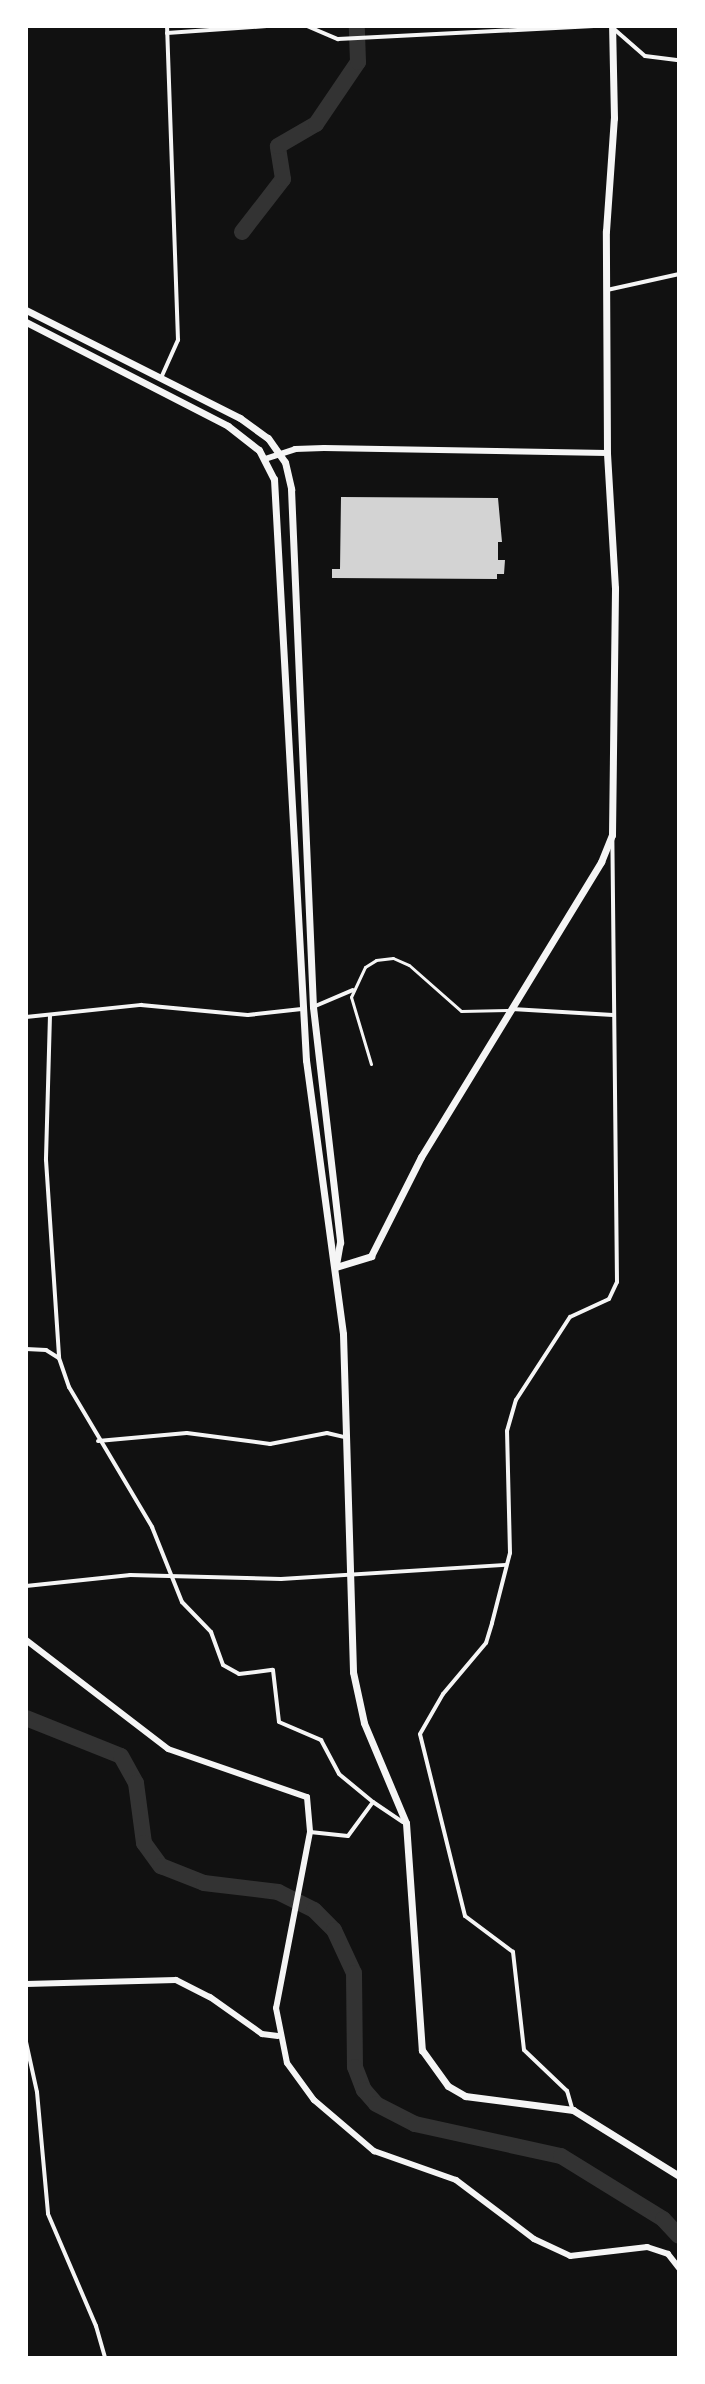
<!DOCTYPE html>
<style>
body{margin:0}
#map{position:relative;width:705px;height:2384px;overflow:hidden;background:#111;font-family:"Golos Text",sans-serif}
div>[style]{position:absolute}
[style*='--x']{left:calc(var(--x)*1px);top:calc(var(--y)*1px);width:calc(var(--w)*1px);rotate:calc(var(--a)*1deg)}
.river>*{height:16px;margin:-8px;padding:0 8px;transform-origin:8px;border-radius:8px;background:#333}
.building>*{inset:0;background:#d3d3d3}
.pedestrian>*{height:3px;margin:-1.5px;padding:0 1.5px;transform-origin:1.5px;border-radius:1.5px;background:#f5f5f5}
.minor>*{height:4px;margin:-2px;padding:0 2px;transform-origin:2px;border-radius:2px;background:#f5f5f5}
.tertiary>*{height:6px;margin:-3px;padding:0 3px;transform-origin:3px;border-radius:3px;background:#f5f5f5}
.primary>*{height:7px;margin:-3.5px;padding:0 3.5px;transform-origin:3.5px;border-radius:3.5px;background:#f5f5f5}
.trunk>*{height:7px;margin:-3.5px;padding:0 3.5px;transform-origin:3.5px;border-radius:3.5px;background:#f5f5f5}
span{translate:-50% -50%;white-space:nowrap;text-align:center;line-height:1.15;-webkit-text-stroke:8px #fff;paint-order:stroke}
.frame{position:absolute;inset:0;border:28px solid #fff;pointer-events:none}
</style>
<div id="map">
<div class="river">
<i style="--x:242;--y:232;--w:67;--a:-52.3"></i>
<i style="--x:283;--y:179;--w:33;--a:-99"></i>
<i style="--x:278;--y:146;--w:44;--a:-30.1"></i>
<i style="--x:316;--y:124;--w:75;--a:-55.9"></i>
<i style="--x:358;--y:62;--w:36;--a:-92"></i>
<i style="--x:26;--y:1718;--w:102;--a:21.8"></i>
<i style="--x:121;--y:1756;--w:31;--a:61"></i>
<i style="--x:136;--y:1783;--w:61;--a:82.4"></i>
<i style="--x:144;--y:1843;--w:29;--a:54"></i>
<i style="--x:161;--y:1866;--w:46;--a:21.6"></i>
<i style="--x:204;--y:1883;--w:75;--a:6.9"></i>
<i style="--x:278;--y:1892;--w:40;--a:26.6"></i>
<i style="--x:314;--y:1910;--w:28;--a:45"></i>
<i style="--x:334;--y:1930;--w:47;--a:65.1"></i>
<i style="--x:354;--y:1973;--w:94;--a:89.4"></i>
<i style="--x:355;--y:2067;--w:25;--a:69"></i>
<i style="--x:364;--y:2090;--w:18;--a:49"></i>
<i style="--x:376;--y:2104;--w:44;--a:27.1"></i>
<i style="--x:415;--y:2124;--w:149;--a:12.4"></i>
<i style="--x:561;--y:2156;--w:120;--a:31.7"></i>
<i style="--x:663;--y:2219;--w:23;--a:47"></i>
</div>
<div class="building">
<i style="clip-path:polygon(341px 497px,498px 498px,502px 542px,498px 542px,498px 560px,505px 560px,504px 574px,497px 574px,497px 579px,332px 578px,332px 569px,340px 569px)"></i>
</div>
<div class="pedestrian">
<i style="--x:371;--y:1064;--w:70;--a:-106.6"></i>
<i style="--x:351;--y:997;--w:33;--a:-65"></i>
<i style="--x:365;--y:967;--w:13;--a:-32"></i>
<i style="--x:376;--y:960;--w:17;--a:-7"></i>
<i style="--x:393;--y:958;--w:17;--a:24"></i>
<i style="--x:409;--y:965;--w:69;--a:41.5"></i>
<i style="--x:461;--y:1011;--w:46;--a:-1.2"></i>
</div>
<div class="minor">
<i style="--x:307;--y:26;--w:34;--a:23"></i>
<i style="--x:338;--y:39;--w:261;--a:-2.9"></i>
<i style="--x:614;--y:29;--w:41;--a:41.1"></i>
<i style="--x:645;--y:56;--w:34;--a:7"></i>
<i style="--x:167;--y:33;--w:100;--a:-4"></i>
<i style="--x:607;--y:290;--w:74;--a:-12.5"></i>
<i style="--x:161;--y:378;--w:42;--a:-65.9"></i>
<i style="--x:178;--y:340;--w:314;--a:-92"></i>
<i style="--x:313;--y:1007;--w:43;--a:-23"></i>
<i style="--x:512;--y:1009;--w:101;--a:3.4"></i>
<i style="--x:50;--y:1015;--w:145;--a:91.6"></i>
<i style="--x:46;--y:1160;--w:198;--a:86.2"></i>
<i style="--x:59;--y:1358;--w:31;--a:71"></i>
<i style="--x:69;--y:1387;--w:163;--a:59.3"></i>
<i style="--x:152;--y:1527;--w:81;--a:68.2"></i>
<i style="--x:182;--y:1602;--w:42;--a:46"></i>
<i style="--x:211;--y:1632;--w:35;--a:70"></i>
<i style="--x:223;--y:1665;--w:18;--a:29"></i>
<i style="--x:239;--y:1674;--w:34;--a:-7"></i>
<i style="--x:273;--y:1670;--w:52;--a:83.4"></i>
<i style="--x:279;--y:1722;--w:46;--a:23.2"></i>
<i style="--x:321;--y:1740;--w:38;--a:62"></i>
<i style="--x:339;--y:1774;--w:44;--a:39.5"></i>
<i style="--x:26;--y:1017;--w:116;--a:-6"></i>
<i style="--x:141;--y:1005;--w:107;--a:5.3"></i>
<i style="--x:248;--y:1015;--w:54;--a:-6.3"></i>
<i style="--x:26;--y:1349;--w:20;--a:3"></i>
<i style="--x:46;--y:1350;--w:15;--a:32"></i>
<i style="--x:98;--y:1441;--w:89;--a:-5.1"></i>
<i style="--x:187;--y:1433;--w:84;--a:7.5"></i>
<i style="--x:270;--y:1444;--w:58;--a:-10.9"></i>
<i style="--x:327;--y:1433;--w:17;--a:13"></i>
<i style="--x:26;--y:1586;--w:105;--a:-6"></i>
<i style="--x:130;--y:1575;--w:151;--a:1.5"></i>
<i style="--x:281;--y:1579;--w:225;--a:-3.6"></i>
<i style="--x:310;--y:1832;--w:38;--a:6"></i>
<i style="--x:348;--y:1836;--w:42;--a:-53.7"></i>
<i style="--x:373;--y:1802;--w:36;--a:34"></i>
<i style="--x:26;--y:2042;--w:51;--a:77.6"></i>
<i style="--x:37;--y:2092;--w:122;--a:84.8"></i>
<i style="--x:48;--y:2214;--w:122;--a:66.8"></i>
<i style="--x:96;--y:2326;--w:33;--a:74"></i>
<i style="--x:572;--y:2108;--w:18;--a:-106"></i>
<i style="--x:567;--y:2091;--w:59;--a:-136.4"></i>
<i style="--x:524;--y:2050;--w:99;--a:-96.4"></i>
<i style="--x:513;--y:1952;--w:60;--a:-143.1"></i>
<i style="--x:465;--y:1916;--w:187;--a:-103.9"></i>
<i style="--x:420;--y:1734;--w:46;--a:-60.1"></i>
<i style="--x:443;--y:1694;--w:67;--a:-49.9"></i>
<i style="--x:486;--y:1643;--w:21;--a:-73"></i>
<i style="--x:492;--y:1623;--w:72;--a:-75.6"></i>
<i style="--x:510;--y:1553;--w:122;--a:-91.4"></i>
<i style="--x:507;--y:1431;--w:32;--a:-74"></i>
<i style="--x:516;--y:1400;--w:99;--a:-57"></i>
<i style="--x:570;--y:1317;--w:43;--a:-24.8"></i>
<i style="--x:609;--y:1299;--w:19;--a:-65"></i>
<i style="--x:617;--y:1282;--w:443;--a:-90.6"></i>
</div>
<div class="tertiary">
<i style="--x:265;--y:459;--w:32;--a:-18"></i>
<i style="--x:295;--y:449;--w:29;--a:-2"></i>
<i style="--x:324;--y:448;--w:283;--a:1"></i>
<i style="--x:26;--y:1640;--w:179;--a:37.5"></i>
<i style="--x:168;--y:1749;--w:147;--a:19.1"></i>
<i style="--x:307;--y:1797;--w:35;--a:85"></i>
<i style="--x:310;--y:1832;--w:179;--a:100.9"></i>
<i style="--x:276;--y:2008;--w:56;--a:78.7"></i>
<i style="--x:287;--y:2063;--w:46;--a:53.9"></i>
<i style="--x:314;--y:2100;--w:79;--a:40.4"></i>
<i style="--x:374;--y:2151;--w:87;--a:19.5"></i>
<i style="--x:456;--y:2180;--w:98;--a:37.1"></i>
<i style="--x:534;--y:2239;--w:40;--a:25"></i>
<i style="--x:570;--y:2256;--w:78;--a:-6.7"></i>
<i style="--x:647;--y:2247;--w:22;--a:18"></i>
<i style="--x:668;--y:2254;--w:18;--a:52"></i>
<i style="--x:26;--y:1984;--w:150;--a:-1.5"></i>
<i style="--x:176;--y:1980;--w:38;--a:27"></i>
<i style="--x:210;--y:1997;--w:64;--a:35.4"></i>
<i style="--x:262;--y:2034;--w:16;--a:7"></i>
</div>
<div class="primary">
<i style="--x:336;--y:1267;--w:37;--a:-17"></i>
<i style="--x:371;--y:1256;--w:111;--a:-63.2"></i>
<i style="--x:421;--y:1157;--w:346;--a:-58.6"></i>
<i style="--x:601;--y:862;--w:29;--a:-68"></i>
<i style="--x:612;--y:835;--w:247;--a:-89.3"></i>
<i style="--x:615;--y:588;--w:135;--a:-93.4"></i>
<i style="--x:607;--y:453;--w:222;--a:-90.3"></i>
<i style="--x:606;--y:231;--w:113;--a:-86"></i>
<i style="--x:614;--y:118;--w:92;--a:-91.2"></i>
</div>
<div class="trunk">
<i style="--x:26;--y:310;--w:240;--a:26.8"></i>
<i style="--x:240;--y:418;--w:34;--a:36"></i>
<i style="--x:268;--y:438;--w:29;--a:55"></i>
<i style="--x:285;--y:462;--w:28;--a:77"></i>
<i style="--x:291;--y:489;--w:518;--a:87.57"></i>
<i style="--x:313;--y:1007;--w:237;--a:83.4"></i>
<i style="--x:340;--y:1242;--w:23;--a:100"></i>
<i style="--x:26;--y:322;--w:227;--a:27.2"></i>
<i style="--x:228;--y:426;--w:39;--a:38"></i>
<i style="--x:259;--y:450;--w:33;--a:63"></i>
<i style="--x:274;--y:479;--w:582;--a:86.85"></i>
<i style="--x:306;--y:1060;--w:276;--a:82.3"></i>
<i style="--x:343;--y:1334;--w:338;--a:88.3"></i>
<i style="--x:353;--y:1672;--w:52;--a:77.8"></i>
<i style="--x:364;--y:1723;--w:108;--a:67.2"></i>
<i style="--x:406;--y:1823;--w:228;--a:86"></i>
<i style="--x:422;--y:2050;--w:44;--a:54.2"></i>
<i style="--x:448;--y:2086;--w:20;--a:30"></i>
<i style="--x:465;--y:2096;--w:109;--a:7.4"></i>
<i style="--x:573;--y:2110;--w:125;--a:31.9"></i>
</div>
<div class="frame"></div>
</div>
